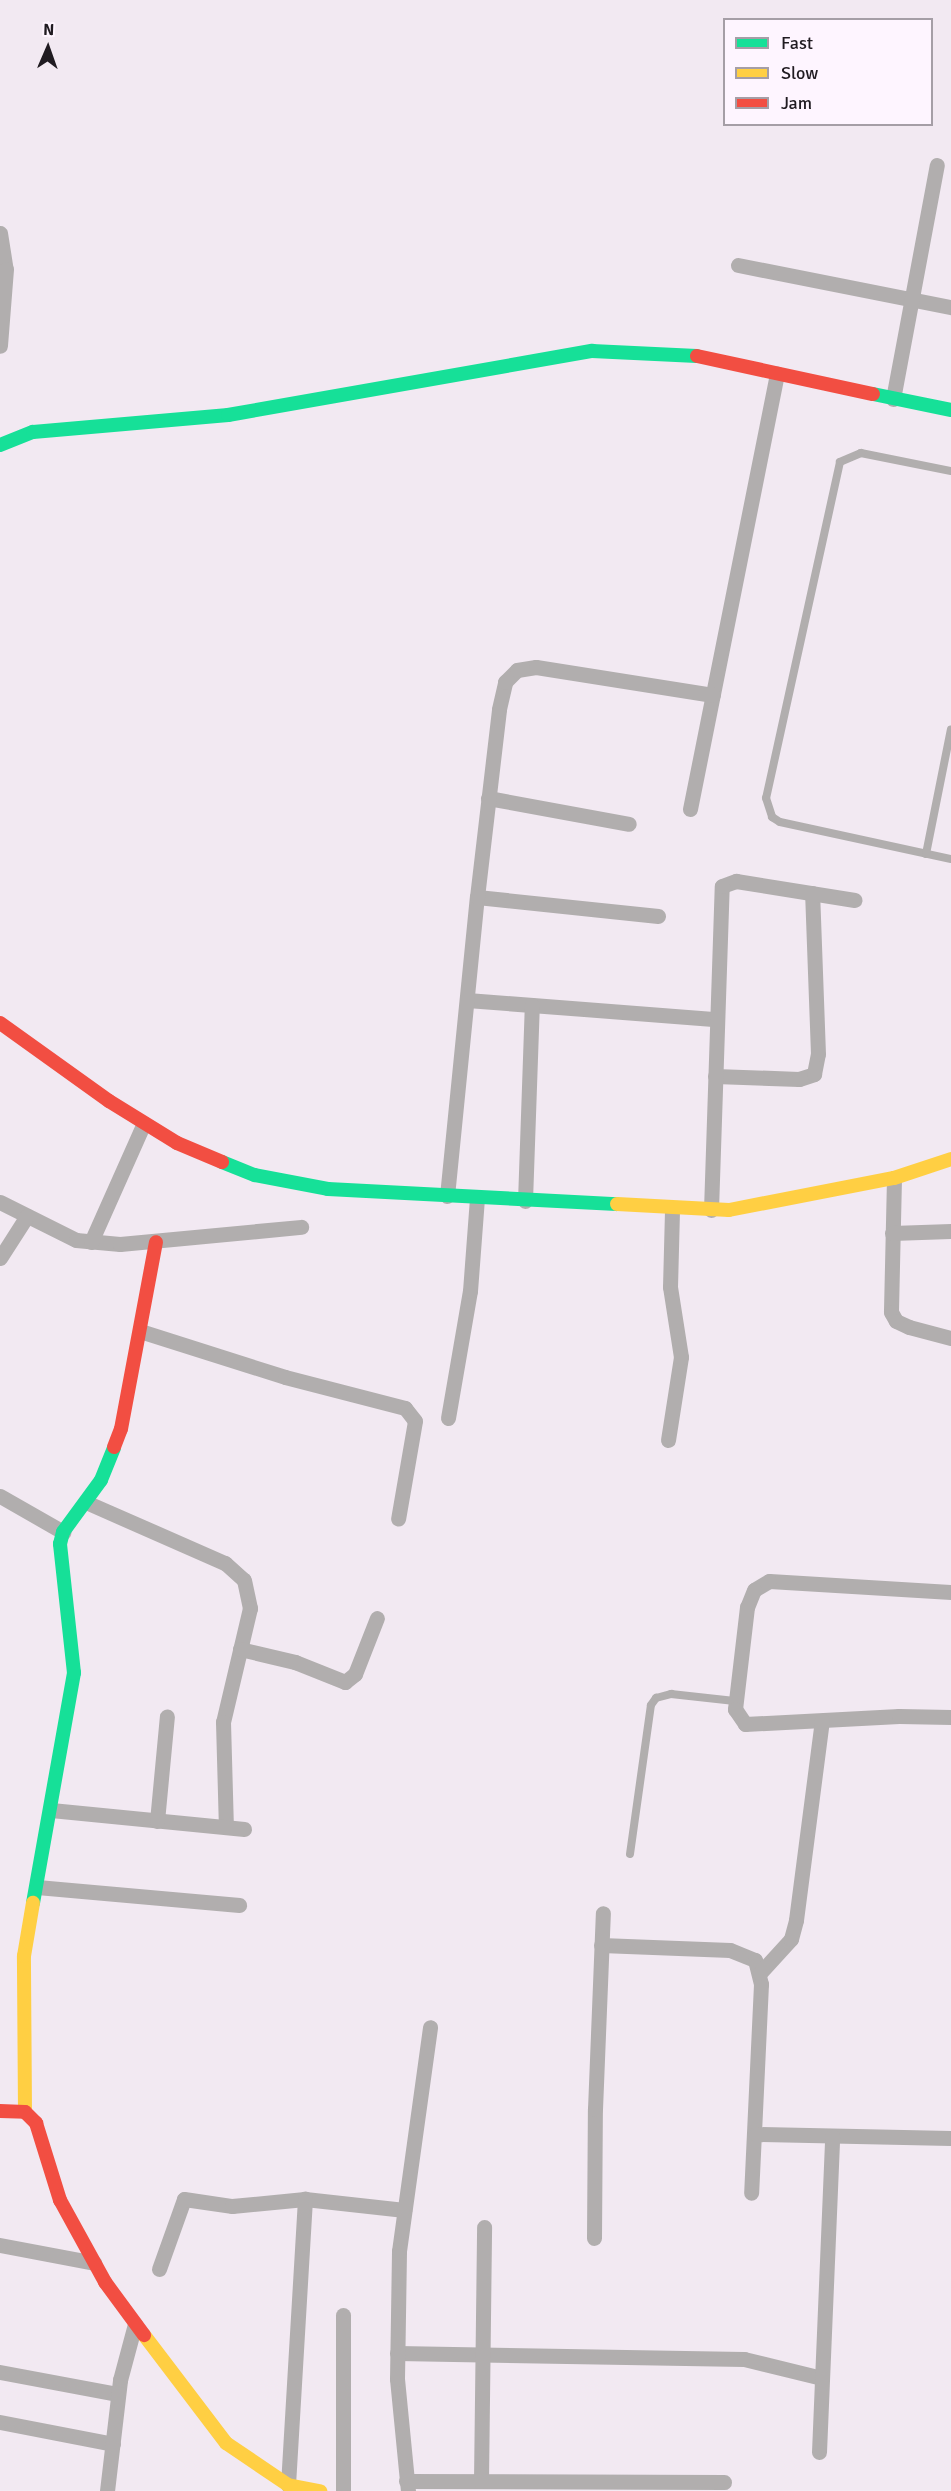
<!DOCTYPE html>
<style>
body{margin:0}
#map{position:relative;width:951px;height:2491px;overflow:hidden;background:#f2e9f2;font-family:Signika,sans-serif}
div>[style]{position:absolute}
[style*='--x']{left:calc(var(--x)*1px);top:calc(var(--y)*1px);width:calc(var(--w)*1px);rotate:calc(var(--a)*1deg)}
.lane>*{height:8px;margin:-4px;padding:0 4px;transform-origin:4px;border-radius:4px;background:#b1aeae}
.street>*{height:15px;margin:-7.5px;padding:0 7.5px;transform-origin:7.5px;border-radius:7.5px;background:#b1aeae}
.fast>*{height:14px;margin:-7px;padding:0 7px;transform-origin:7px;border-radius:7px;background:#16e098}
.slow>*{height:14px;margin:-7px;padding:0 7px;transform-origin:7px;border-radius:7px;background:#ffcf43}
.jam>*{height:14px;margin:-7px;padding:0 7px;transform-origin:7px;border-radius:7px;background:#f24e42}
span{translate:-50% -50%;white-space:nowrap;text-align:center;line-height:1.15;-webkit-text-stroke:5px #fef5ff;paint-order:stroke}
.legend{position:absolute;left:723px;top:18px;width:210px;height:108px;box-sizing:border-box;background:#fef5ff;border:2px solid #a59ea6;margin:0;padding:8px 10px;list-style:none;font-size:18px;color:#201b21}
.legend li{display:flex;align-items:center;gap:12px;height:30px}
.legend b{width:30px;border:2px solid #a59ea6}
.north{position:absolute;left:18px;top:18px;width:60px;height:60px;-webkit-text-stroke:4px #fef5ff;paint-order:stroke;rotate:2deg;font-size:16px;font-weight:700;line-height:24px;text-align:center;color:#201b21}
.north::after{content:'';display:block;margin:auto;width:21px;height:27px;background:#201b21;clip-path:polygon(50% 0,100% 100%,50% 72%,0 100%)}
</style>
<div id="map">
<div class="lane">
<i style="--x:951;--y:471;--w:92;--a:-168.7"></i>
<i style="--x:861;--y:453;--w:23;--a:157"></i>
<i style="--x:840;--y:462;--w:344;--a:102.4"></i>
<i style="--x:766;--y:798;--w:20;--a:72"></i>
<i style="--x:772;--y:817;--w:9;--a:32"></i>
<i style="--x:780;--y:822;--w:175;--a:12.2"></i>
<i style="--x:926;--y:854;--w:127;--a:-78.7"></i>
<i style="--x:630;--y:1854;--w:150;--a:-82"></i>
<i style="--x:651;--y:1705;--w:9;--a:-54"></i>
<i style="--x:656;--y:1698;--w:16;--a:-15"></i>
<i style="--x:671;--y:1694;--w:64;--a:6.2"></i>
</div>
<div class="street">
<i style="--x:0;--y:233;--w:36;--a:81"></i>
<i style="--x:6;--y:269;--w:77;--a:94.5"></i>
<i style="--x:738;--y:265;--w:217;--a:11.2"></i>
<i style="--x:893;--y:399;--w:238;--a:-79.4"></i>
<i style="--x:488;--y:798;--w:143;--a:10.4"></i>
<i style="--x:690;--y:809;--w:444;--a:-78.7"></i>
<i style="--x:477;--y:897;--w:182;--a:6"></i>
<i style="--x:467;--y:1000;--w:250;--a:4.4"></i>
<i style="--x:715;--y:1076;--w:84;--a:2"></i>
<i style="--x:799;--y:1079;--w:16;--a:-18"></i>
<i style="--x:814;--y:1074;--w:20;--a:-79"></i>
<i style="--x:818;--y:1054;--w:161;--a:-92.1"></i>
<i style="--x:894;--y:1178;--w:134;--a:91.3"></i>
<i style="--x:891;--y:1312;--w:10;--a:61"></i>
<i style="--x:896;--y:1321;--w:14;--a:25"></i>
<i style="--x:909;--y:1327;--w:43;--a:14.7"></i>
<i style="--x:447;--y:1196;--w:301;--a:-84.3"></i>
<i style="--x:477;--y:897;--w:189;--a:-83.3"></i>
<i style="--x:499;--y:709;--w:28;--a:-77"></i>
<i style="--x:505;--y:682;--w:17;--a:-45"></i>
<i style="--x:517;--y:670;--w:19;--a:-9"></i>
<i style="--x:536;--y:667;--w:179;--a:9"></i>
<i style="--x:525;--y:1201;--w:196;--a:-88"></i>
<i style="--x:0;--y:1202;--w:85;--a:26.6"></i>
<i style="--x:76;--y:1240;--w:44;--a:5.2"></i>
<i style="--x:120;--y:1244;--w:182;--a:-5.4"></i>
<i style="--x:711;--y:1210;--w:324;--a:-88.1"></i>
<i style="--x:722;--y:886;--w:15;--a:-20"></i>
<i style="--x:736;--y:881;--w:120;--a:9.1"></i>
<i style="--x:892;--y:1233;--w:59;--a:-1.9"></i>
<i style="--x:91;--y:1242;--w:130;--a:-66"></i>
<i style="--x:0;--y:1258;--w:50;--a:-57.3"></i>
<i style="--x:140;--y:1331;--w:152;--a:17.6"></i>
<i style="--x:285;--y:1377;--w:124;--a:14.5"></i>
<i style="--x:405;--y:1408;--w:16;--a:52"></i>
<i style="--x:415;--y:1421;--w:99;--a:99.8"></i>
<i style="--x:448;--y:1418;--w:129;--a:-80.2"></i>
<i style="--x:470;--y:1291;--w:93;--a:-85.7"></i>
<i style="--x:668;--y:1440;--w:84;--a:-81.1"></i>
<i style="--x:681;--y:1357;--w:71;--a:-98.9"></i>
<i style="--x:670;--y:1287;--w:78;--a:-88.5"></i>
<i style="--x:0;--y:1496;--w:73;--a:29.7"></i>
<i style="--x:88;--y:1503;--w:150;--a:23.7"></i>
<i style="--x:225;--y:1563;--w:25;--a:42"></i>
<i style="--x:244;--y:1580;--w:29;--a:78"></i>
<i style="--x:250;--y:1608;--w:117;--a:103.3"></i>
<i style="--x:223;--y:1722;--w:105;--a:88.4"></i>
<i style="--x:951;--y:1592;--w:182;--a:-176.5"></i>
<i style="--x:769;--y:1581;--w:17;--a:149"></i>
<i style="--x:754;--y:1590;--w:18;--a:112"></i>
<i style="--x:747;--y:1607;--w:103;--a:96.7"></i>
<i style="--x:735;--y:1709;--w:18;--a:56"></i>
<i style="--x:745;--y:1724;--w:154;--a:-3"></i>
<i style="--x:899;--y:1716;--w:52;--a:1.1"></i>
<i style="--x:240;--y:1649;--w:57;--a:13.3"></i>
<i style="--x:295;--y:1662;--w:54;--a:21.8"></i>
<i style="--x:345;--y:1682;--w:13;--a:-39"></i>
<i style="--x:355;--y:1674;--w:60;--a:-68.6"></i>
<i style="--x:51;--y:1810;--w:194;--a:5.6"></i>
<i style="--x:157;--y:1821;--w:105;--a:-84.6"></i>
<i style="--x:37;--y:1887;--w:203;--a:5.1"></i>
<i style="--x:601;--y:1945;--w:129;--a:2.2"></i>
<i style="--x:730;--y:1950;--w:27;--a:22"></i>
<i style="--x:755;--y:1960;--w:25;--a:76"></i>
<i style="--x:761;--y:1984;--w:209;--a:92.7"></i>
<i style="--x:760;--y:1973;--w:46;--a:-47.6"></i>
<i style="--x:791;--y:1939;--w:20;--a:-75"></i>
<i style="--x:796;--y:1920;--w:201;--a:-82.6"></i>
<i style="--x:756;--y:2134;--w:195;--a:1.2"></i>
<i style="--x:594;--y:2238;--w:129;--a:-89.6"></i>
<i style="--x:595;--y:2109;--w:196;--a:-87.7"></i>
<i style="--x:0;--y:2245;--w:96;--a:10.8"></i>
<i style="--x:159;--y:2269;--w:74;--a:-70.3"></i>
<i style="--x:184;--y:2199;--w:49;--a:8.3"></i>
<i style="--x:232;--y:2206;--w:73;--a:-5.5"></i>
<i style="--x:305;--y:2199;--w:100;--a:6.3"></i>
<i style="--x:397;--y:2353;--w:347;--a:1"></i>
<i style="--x:744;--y:2359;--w:80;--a:13.7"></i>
<i style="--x:0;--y:2372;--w:120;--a:10.6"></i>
<i style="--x:0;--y:2422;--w:115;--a:11"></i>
<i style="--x:819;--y:2452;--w:316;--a:-87.6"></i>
<i style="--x:406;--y:2481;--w:318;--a:0.2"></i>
<i style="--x:481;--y:2481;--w:254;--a:-89.3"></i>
<i style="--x:288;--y:2485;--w:287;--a:-86.6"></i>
<i style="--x:107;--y:2491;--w:112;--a:-83.3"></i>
<i style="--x:120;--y:2380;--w:58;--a:-75"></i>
<i style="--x:343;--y:2491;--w:176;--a:-90"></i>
<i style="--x:408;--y:2491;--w:113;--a:-95.6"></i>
<i style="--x:397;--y:2379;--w:128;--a:-89.1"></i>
<i style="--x:399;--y:2251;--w:226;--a:-82.1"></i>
</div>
<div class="fast">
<i style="--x:873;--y:394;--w:80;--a:11.6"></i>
<i style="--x:0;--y:445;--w:35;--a:-22"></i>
<i style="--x:33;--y:432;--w:196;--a:-5"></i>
<i style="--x:228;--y:415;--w:370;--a:-10"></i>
<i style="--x:592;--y:351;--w:105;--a:2.7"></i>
<i style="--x:222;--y:1162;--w:35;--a:22"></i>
<i style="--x:255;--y:1175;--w:74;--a:10.9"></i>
<i style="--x:328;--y:1189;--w:289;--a:3"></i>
<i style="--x:33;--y:1903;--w:234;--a:-79.9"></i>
<i style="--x:74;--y:1673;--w:130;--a:-96.2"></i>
<i style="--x:60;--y:1544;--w:12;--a:-76"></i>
<i style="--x:63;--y:1532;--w:64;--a:-53.8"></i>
<i style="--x:101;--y:1480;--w:35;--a:-68"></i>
</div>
<div class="slow">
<i style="--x:617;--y:1204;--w:112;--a:3.1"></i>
<i style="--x:729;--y:1210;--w:168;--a:-11"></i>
<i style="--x:894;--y:1178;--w:60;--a:-18.4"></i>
<i style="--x:25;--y:2112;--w:156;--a:-90.4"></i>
<i style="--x:24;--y:1956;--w:54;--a:-80.4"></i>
<i style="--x:144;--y:2335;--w:136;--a:52.8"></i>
<i style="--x:226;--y:2443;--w:75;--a:34.1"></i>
<i style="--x:288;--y:2485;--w:33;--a:11"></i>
</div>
<div class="jam">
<i style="--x:697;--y:356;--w:180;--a:12.2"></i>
<i style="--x:0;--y:1023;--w:134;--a:35.6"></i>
<i style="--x:109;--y:1101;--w:80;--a:31.7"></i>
<i style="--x:177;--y:1143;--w:49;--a:22.9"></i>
<i style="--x:114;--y:1447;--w:19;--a:-69"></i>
<i style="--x:121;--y:1429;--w:190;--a:-79.4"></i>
<i style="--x:0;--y:2111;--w:25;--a:2"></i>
<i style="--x:25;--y:2112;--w:16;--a:45"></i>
<i style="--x:36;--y:2123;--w:81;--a:72.7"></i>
<i style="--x:60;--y:2200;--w:94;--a:61.2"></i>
<i style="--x:105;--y:2282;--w:66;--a:53.7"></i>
</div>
<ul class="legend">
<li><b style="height:8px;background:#16e098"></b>Fast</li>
<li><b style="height:8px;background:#ffcf43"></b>Slow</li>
<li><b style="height:8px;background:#f24e42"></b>Jam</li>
</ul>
<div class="north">N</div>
</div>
